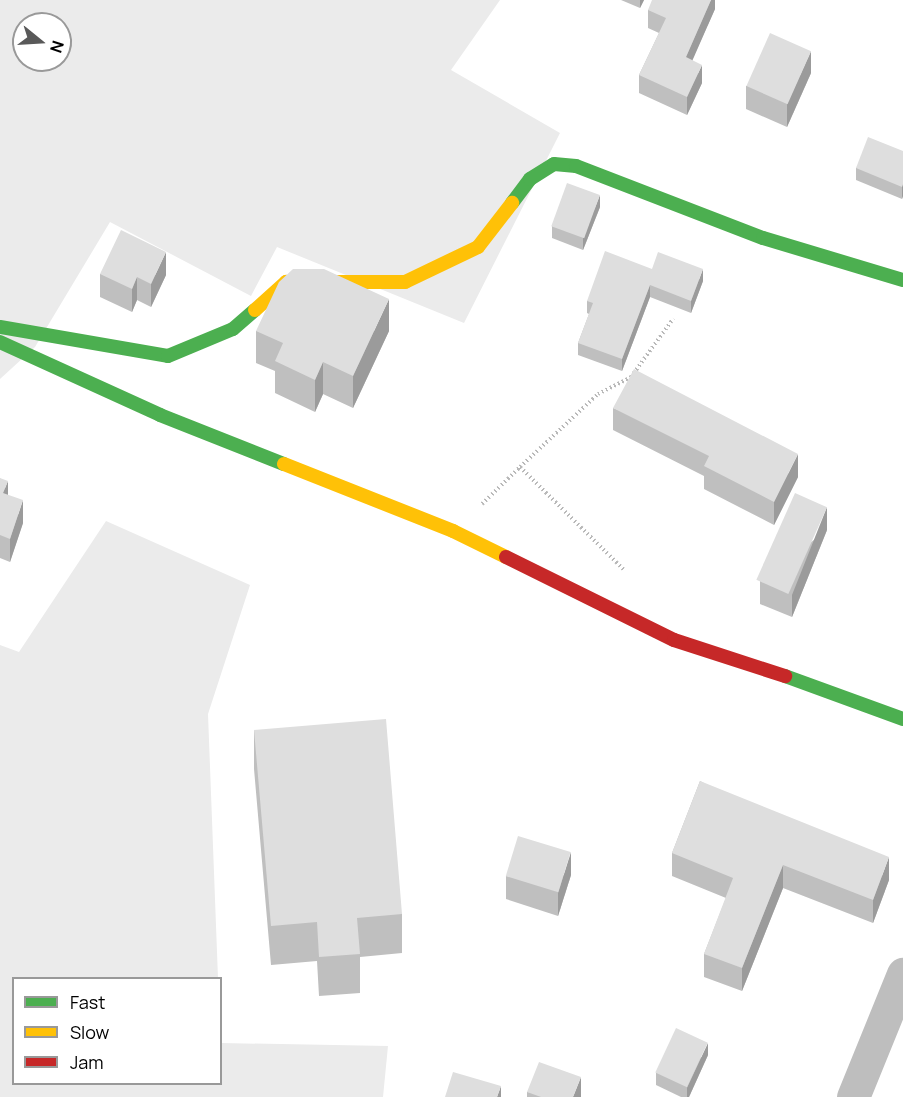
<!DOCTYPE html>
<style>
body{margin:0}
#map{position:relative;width:903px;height:1097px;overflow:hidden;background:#fff;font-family:Manrope,sans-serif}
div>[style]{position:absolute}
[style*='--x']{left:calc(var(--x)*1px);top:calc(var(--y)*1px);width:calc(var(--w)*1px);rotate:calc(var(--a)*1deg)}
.green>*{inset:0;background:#ebebeb}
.path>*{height:4px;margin-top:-2px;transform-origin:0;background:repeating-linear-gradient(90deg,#b9b9b9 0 1.5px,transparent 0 4.5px)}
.street>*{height:33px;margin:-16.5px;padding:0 16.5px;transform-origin:16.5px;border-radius:16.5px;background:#bebebe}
.fast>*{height:14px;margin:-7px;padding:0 7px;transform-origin:7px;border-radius:7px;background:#4caf50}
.slow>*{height:14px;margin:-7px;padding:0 7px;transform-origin:7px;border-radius:7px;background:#ffc107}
.jam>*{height:14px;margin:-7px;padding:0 7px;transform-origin:7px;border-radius:7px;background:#c62828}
.wall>*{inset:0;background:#bfbfbf}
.shaded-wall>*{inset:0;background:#9b9b9b}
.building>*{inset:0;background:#dedede;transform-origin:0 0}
span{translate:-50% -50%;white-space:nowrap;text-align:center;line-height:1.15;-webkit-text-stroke:4.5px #fff;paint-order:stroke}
.legend{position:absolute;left:12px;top:977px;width:210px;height:108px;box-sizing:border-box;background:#fff;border:2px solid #999;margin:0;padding:8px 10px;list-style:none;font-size:18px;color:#000}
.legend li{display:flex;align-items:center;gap:12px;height:30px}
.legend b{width:30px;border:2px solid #999}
.north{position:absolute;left:12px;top:12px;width:60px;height:60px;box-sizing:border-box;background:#fff;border:2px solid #999;border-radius:50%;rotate:108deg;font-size:16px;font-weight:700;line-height:24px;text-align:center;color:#000}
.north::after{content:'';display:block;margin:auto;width:21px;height:27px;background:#595959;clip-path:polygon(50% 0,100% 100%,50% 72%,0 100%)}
</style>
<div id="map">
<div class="green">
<i style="clip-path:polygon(evenodd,0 0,500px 0,451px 70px,560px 133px,464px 323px,277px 247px,251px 296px,110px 222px,35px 347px,0 379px,0 0,24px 24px,60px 24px,60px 60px,24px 60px,24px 24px)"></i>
<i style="clip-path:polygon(106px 521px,250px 585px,208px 714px,218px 978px,14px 978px,14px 1084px,220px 1084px,221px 1038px,221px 1043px,388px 1046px,383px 1097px,0 1097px,0 645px,19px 652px)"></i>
</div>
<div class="path">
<i style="--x:520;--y:467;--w:107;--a:-43.1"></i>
<i style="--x:598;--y:394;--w:37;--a:-27"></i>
<i style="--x:631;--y:377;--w:72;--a:-54.1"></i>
<i style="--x:482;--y:504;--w:53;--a:-44.2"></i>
<i style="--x:520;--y:467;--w:146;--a:44.7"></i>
</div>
<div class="street">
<i style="--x:853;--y:1097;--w:133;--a:-67.9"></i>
</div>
<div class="fast">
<i style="--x:512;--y:203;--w:30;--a:-53"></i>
<i style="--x:530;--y:179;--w:28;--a:-32"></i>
<i style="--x:554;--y:164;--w:22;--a:5"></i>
<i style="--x:576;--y:166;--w:200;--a:21.1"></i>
<i style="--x:763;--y:238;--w:146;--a:16.7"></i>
<i style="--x:0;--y:327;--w:170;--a:9.8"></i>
<i style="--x:168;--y:356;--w:70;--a:-22.6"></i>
<i style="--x:233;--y:329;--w:29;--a:-41"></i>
<i style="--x:0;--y:342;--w:176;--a:24.5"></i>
<i style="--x:160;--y:415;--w:133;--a:21.6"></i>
<i style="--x:785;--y:676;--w:126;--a:20"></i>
</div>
<div class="slow">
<i style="--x:255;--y:310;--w:42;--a:-42.1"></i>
<i style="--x:286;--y:282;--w:119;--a:0"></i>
<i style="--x:405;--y:282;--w:81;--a:-25.6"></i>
<i style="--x:478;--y:247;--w:56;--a:-52.3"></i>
<i style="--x:284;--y:464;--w:182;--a:21.6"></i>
<i style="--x:453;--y:531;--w:59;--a:26.1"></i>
</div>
<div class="jam">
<i style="--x:506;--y:557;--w:187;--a:26.3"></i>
<i style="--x:674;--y:640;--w:117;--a:18"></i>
</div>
<div class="wall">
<i style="clip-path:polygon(621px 0,644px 0,640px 8px)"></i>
<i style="clip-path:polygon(715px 0,715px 9px,692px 60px,702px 83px,687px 115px,639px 93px,639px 75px,659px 33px,648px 28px,648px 10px)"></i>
<i style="clip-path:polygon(811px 73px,787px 127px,746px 109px,746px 86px)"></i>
<i style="clip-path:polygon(903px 151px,903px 196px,902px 199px,856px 180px,856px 168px)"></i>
<i style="clip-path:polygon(600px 207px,583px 250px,552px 238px,552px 226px)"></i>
<i style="clip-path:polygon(652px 269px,703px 281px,691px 313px,650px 297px,622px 371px,578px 355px,578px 343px,589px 314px,587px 313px,587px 301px)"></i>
<i style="clip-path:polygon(100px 274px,166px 275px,151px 307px,137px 300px,132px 312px,100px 297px)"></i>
<i style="clip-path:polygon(256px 331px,389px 331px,353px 408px,323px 394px,315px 412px,275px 393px,275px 371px,256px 363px)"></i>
<i style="clip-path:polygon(613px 408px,798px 477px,774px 525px,704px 489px,704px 476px,613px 430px)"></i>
<i style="clip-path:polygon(0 478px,8px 495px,23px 523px,10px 562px,0 558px)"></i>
<i style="clip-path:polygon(827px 530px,792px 617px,760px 604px,760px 581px)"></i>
<i style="clip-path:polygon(254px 730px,402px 914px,402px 953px,360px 957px,360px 993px,319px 996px,317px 961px,271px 965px,254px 769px)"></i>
<i style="clip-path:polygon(700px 781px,889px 880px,873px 923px,783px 888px,742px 991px,704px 977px,704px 954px,726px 898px,672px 876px,672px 853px)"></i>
<i style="clip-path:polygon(571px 875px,558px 916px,506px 899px,506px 876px)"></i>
<i style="clip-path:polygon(708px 1055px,689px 1097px,681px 1097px,656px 1085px,656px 1073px)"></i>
<i style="clip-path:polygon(527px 1092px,581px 1097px,527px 1097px)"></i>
</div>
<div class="shaded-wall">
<i style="clip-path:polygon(640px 0,644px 0,640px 8px)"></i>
<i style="clip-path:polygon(711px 0,715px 0,715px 9px,686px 75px,686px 57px)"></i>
<i style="clip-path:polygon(811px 51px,811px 73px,787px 127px,787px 104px)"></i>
<i style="clip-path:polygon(702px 65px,702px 83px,687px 115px,687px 97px)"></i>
<i style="clip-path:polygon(903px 184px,903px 196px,902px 199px,902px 187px)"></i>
<i style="clip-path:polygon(600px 195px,600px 207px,583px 250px,583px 238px)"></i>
<i style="clip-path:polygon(166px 252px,166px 275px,151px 307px,151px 284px)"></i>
<i style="clip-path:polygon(703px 269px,703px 281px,691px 313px,691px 301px)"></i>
<i style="clip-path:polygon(137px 277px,137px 300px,132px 312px,132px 289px)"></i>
<i style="clip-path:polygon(650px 285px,650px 297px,622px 371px,622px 359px)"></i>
<i style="clip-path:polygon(389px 299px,389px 331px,353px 408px,353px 376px)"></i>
<i style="clip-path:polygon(323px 362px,323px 394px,315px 412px,315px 380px)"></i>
<i style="clip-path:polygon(798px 454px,798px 477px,774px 525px,774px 502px)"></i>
<i style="clip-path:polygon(8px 481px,8px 503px,3px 493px)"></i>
<i style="clip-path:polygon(23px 500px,23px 523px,10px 562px,10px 539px)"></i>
<i style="clip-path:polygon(827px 507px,827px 530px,792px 617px,792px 595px)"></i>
<i style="clip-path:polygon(571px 852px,571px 875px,558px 916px,558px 893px)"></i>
<i style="clip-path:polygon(889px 857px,889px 880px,873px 923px,873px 900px)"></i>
<i style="clip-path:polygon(783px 865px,783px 888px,742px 991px,742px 968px)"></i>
<i style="clip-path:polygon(708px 1043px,708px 1055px,689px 1097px,687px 1097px,687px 1088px)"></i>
<i style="clip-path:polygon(581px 1077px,581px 1097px,573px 1097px)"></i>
<i style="clip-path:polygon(501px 1086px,501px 1097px,497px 1097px)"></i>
</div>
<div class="building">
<i style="clip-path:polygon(652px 0,711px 0,686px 57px,702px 65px,687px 97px,639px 75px,666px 18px,648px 10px)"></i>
<i style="left:770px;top:33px;width:45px;height:58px;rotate:24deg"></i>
<i style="clip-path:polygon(868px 137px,903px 151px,903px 184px,902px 187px,856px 168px)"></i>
<i style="left:567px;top:183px;width:35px;height:46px;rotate:20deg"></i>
<i style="clip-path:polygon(121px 230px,166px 252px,151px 284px,137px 277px,132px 289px,100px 274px)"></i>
<i style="clip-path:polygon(605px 251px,652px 269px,658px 252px,703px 269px,691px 301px,650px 285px,622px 359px,578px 343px,593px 303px,587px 301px)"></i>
<i style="clip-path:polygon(293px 269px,324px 269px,389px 299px,353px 376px,323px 362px,315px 380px,275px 361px,283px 343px,256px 331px,279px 282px)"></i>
<i style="clip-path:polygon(634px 369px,798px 454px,774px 502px,704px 466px,709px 456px,613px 408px)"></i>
<i style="clip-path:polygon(0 478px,8px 481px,3px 493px,23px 500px,10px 539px,0 535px)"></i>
<i style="left:795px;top:493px;width:35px;height:95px;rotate:24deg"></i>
<i style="clip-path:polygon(386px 719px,402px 914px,357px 918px,360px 954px,319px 957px,317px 922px,271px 926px,254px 730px)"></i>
<i style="clip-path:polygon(700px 781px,889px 857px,873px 900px,783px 865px,742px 968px,704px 954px,733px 878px,672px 853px)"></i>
<i style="left:518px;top:836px;width:55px;height:42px;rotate:17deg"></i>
<i style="left:676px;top:1028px;width:35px;height:49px;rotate:25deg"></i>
<i style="clip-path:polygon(539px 1062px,581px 1077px,573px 1097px,541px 1097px,527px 1092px)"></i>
<i style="clip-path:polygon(453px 1072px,501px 1086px,497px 1097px,445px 1097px)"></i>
</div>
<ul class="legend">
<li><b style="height:8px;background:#4caf50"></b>Fast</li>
<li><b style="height:8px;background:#ffc107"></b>Slow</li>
<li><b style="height:8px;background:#c62828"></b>Jam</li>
</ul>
<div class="north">N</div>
</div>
